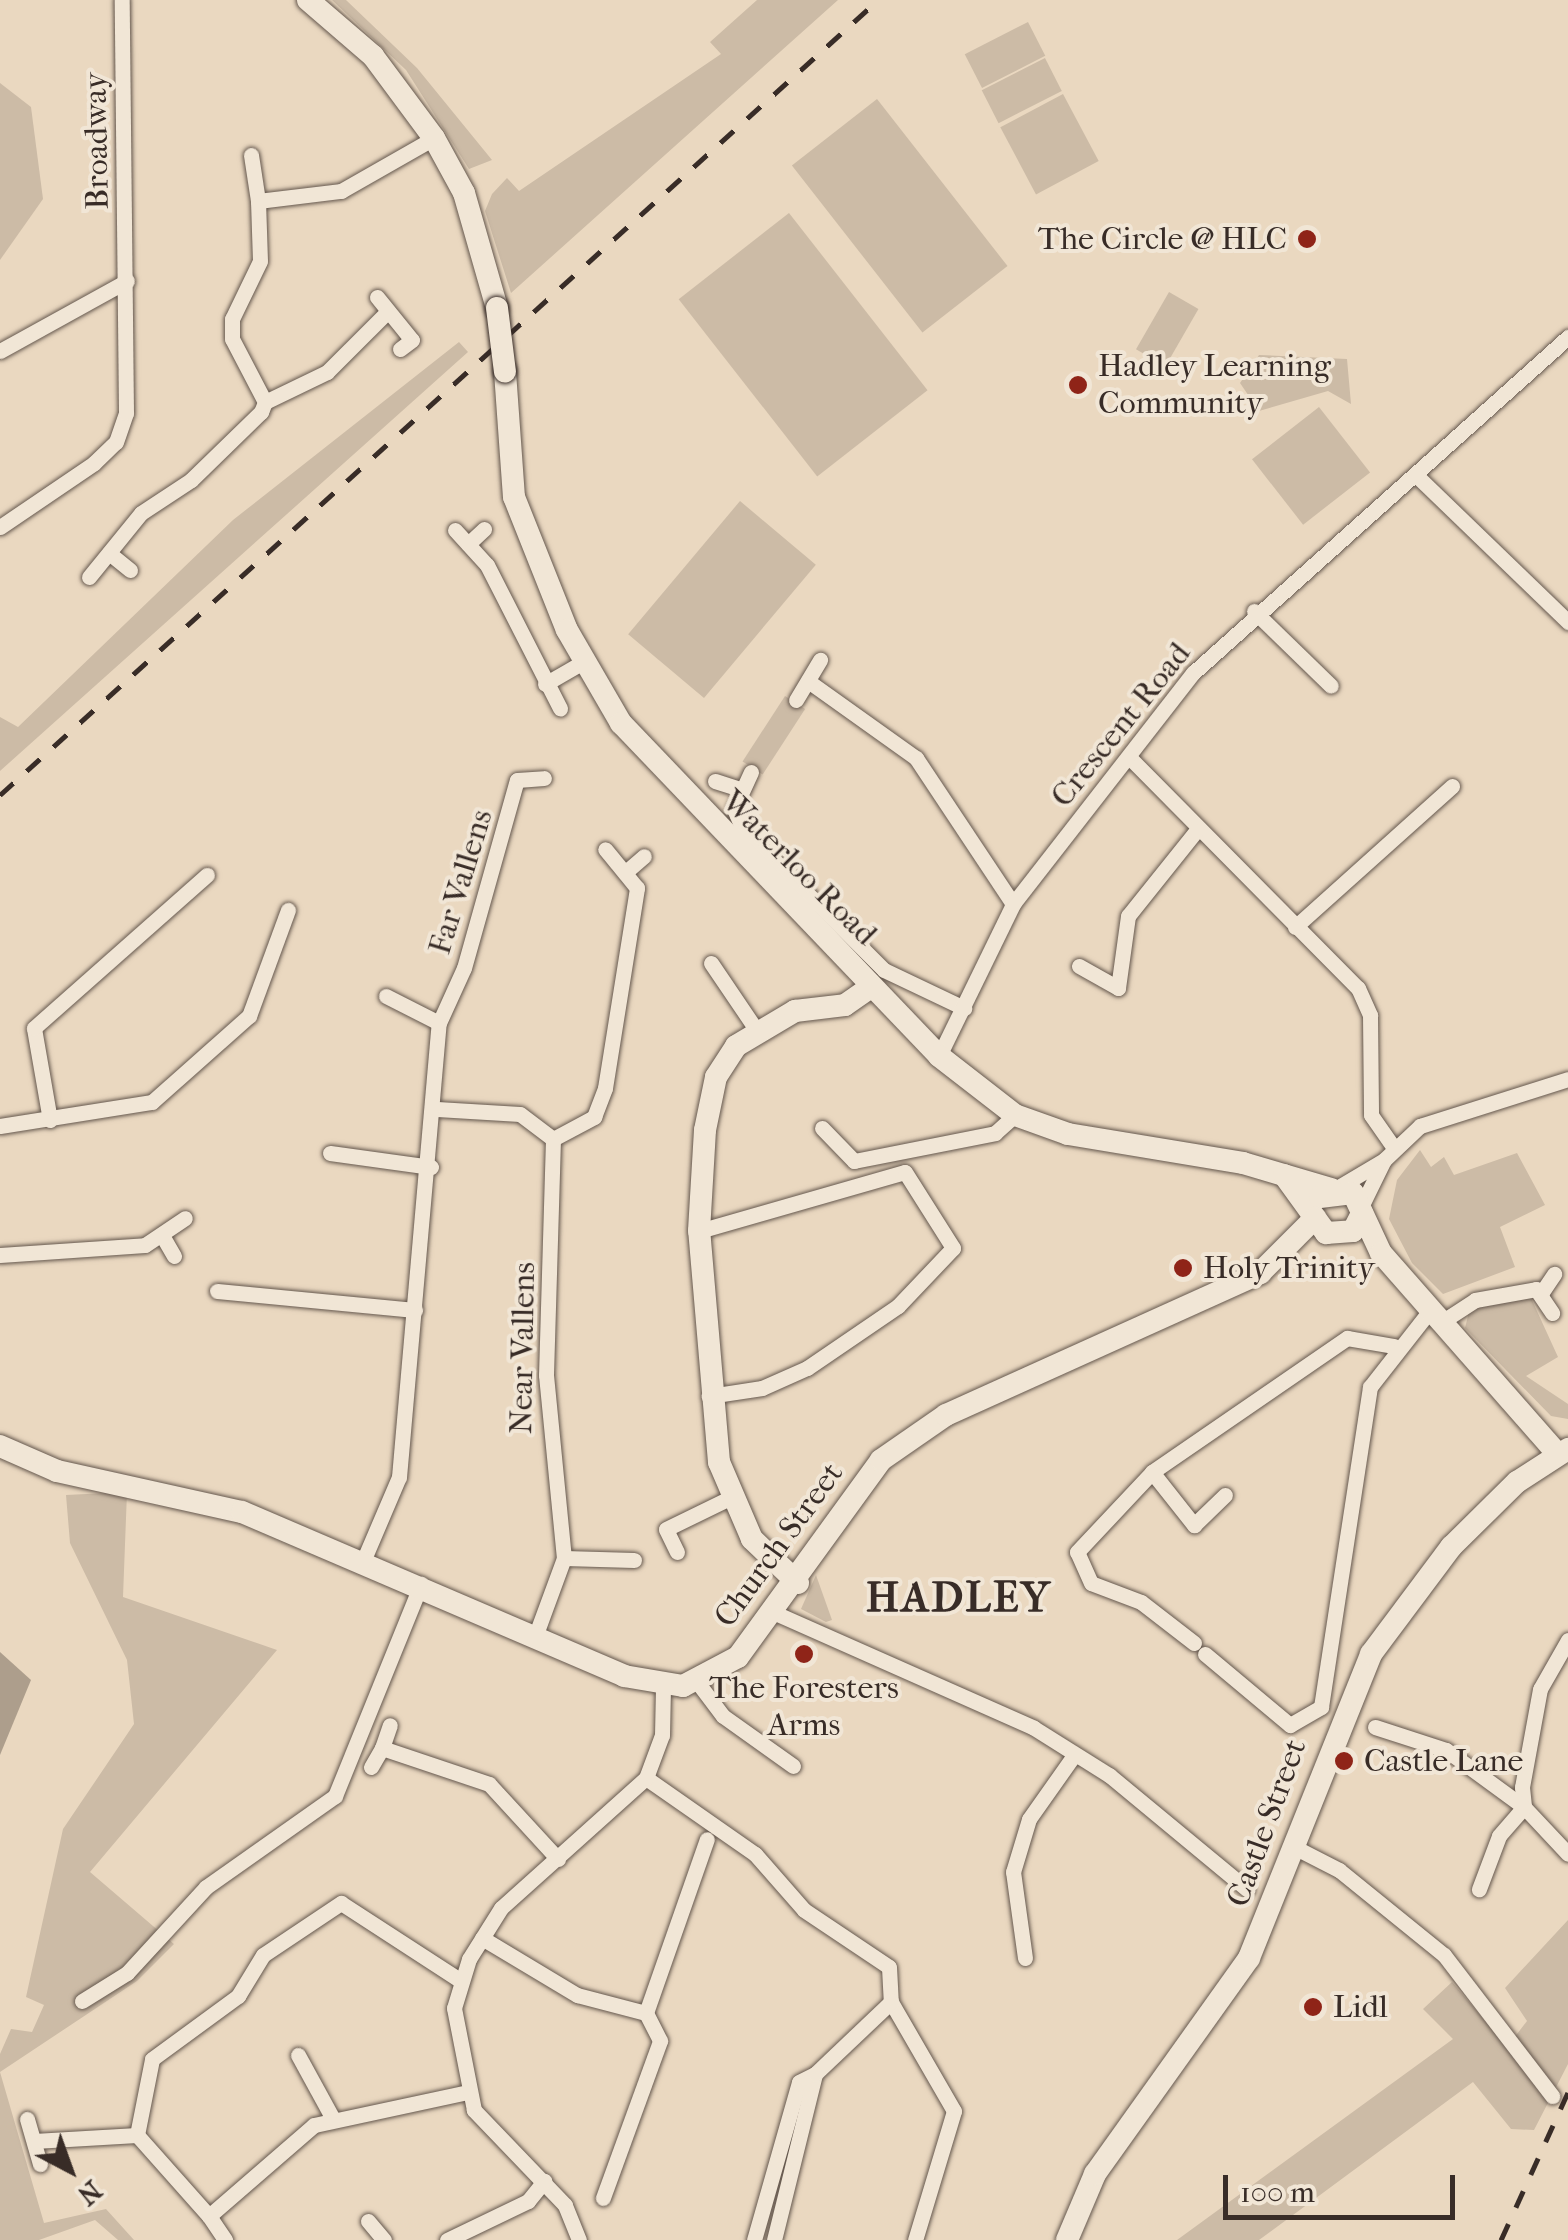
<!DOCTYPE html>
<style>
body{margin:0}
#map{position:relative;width:1568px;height:2240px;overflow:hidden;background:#ead8c0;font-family:"IM FELL French Canon",serif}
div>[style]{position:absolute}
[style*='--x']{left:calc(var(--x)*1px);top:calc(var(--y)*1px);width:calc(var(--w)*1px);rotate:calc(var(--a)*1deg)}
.green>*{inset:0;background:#ccbba6;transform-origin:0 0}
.water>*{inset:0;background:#ad9e8c}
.roads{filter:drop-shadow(0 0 2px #64574d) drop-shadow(0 0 2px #64574d)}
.street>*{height:15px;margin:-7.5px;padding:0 7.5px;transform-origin:7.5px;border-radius:7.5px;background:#f1e6d6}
.secondary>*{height:22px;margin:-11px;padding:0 11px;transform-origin:11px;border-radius:11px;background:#f1e6d6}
.rail>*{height:5px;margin-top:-2.5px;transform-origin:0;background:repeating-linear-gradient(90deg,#382c27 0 18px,transparent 0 36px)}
.bridges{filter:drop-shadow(0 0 2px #382c27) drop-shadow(0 0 2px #382c27)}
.secondary-bridge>*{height:22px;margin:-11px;padding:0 11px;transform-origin:11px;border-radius:11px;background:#f1e6d6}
.dots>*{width:28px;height:28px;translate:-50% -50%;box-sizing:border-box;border:5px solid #f1e6d6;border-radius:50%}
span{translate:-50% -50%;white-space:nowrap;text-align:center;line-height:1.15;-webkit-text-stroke:8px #f1e6d6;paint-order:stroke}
.street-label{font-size:32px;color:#382c27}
.poi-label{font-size:32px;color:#382c27}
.right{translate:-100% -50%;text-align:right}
.left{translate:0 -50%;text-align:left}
.district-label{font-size:42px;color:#382c27;font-weight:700;letter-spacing:2.5px}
.north{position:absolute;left:20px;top:2120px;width:100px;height:100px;-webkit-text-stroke:8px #f1e6d6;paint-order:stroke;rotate:139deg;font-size:28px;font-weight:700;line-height:40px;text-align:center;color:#382c27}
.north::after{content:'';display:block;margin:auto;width:35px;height:45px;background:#382c27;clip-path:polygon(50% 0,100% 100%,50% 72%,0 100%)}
.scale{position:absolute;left:1223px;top:2175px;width:232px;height:45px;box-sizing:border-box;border:5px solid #382c27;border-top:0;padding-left:12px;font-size:30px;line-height:35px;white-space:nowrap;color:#382c27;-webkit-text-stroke:8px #f1e6d6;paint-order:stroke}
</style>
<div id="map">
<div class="green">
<i style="clip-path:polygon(332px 0,346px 0,417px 68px,492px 160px,469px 169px,406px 70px)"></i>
<i style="clip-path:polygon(757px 0,838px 0,511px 293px,485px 211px,492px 194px,507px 178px,519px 191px,721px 54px,710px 42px)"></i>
<i style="left:1028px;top:22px;width:38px;height:71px;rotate:63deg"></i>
<i style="left:1045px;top:58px;width:37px;height:71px;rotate:63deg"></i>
<i style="clip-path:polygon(0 83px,31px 107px,43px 199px,0 260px)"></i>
<i style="left:1063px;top:94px;width:76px;height:71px;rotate:62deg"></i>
<i style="left:877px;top:99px;width:212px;height:108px;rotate:52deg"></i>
<i style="left:789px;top:213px;width:225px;height:140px;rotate:52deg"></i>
<i style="left:1169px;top:292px;width:34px;height:66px;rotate:30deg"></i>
<i style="clip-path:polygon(459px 342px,468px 352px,0 771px,0 717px,18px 727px,233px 520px)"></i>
<i style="clip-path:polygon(1259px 355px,1347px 359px,1351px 404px,1328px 391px,1259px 411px,1240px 383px)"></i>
<i style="left:1319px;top:407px;width:83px;height:85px;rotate:52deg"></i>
<i style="left:740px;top:501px;width:99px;height:174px;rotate:40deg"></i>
<i style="left:785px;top:696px;width:24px;height:78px;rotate:33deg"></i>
<i style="clip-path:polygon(1420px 1150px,1431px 1167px,1444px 1157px,1454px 1175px,1517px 1153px,1545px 1205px,1500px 1227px,1515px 1267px,1443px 1294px,1412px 1263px,1389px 1219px,1397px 1180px)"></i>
<i style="clip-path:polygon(1531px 1298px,1558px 1357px,1526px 1376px,1568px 1404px,1568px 1419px,1551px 1416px,1465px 1328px,1470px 1308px)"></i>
<i style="clip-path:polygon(127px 1492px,123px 1597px,277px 1650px,90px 1872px,174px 1944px,137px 1981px,0 2072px,44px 2223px,106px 2209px,134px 2240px,118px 2240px,95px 2220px,39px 2240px,0 2240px,0 2054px,11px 2029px,32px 2032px,44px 2005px,26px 1997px,63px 1829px,134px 1724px,127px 1660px,70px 1543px,66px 1495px)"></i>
<i style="clip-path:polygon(816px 1575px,832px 1620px,826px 1622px,801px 1609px)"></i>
<i style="clip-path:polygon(1568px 1920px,1568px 2064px,1534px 2130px,1511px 2129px,1473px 2082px,1259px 2240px,1177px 2240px,1453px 2039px,1423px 2009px,1452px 1982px,1507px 2047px,1527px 2021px,1505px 1988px)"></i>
</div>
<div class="water">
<i style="clip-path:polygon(0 1652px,31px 1680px,0 1755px)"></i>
</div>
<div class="roads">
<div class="street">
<i style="--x:251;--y:155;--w:47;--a:81.3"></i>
<i style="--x:377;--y:297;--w:55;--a:50.9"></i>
<i style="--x:412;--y:340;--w:15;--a:143"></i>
<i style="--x:0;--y:351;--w:145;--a:-28.9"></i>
<i style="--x:265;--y:402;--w:69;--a:-25.8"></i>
<i style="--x:327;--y:372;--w:86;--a:-45"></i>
<i style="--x:1418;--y:477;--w:209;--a:44"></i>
<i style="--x:0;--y:527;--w:114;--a:-34.2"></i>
<i style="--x:94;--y:463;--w:30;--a:-44"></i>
<i style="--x:116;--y:442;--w:31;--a:-71"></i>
<i style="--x:126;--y:413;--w:413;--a:-90.6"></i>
<i style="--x:455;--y:530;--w:47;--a:47.6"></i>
<i style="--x:487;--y:565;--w:161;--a:63"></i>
<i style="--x:468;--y:544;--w:22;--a:-43"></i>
<i style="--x:109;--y:553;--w:27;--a:39"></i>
<i style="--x:89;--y:577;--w:82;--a:-50.9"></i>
<i style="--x:141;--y:513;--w:60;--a:-33.4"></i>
<i style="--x:191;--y:480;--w:98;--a:-44.2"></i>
<i style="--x:261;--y:412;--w:11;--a:-68"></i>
<i style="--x:265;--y:402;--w:71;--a:-117.6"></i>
<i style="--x:232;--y:339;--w:20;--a:-90"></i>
<i style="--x:232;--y:319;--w:64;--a:-64.2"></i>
<i style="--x:260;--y:261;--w:60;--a:-91.9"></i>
<i style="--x:258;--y:201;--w:84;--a:-6.9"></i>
<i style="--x:341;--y:191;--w:107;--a:-29.7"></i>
<i style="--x:1254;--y:611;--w:107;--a:44.2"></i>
<i style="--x:808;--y:681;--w:133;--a:35.5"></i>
<i style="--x:916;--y:758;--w:175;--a:56.4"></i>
<i style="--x:545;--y:684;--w:44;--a:-30.1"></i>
<i style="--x:796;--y:700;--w:47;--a:-59"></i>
<i style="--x:1130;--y:758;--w:324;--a:45.3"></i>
<i style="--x:1358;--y:988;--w:30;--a:66"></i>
<i style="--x:1370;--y:1015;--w:100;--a:89.4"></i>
<i style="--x:1371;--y:1115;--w:40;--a:55.1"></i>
<i style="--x:751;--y:772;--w:41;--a:114.7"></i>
<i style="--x:734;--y:809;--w:22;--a:66"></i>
<i style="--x:743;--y:829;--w:199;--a:45"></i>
<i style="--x:884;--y:970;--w:89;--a:25.4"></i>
<i style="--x:715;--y:781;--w:25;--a:18"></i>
<i style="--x:628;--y:870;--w:21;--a:-41"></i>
<i style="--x:1295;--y:927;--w:211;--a:-41.9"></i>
<i style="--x:711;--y:963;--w:82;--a:55.9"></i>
<i style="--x:1079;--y:966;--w:45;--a:29.4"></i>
<i style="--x:1118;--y:988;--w:73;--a:-82.1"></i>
<i style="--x:1128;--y:916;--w:109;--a:-51.3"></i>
<i style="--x:386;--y:996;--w:59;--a:27"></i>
<i style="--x:939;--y:1056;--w:169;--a:-64"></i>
<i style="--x:1013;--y:904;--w:293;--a:-52.1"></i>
<i style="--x:1193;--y:673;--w:504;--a:-41.86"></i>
<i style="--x:437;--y:1109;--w:83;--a:3.4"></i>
<i style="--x:520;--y:1114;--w:41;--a:37.1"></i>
<i style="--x:553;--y:1139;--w:236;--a:91.7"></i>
<i style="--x:546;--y:1375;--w:184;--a:84.4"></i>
<i style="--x:564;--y:1558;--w:84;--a:110.2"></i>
<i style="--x:50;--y:1120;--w:93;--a:-99.9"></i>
<i style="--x:34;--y:1028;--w:231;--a:-41.5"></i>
<i style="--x:0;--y:1126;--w:154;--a:-9"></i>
<i style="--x:152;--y:1102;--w:130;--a:-41.6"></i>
<i style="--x:249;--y:1016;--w:113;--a:-69.8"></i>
<i style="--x:822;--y:1128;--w:46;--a:45.9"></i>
<i style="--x:854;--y:1161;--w:144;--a:-11.2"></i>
<i style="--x:995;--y:1133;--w:27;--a:-42"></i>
<i style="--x:553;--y:1139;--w:47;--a:-28.2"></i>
<i style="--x:594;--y:1117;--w:31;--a:-69"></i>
<i style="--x:605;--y:1088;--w:203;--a:-80.9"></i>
<i style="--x:637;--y:888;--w:50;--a:-129.4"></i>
<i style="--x:330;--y:1153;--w:102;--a:7.9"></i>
<i style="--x:1337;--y:1188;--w:55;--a:-30.8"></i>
<i style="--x:1361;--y:1207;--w:52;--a:-63.9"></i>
<i style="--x:1384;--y:1160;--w:50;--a:-43.4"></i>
<i style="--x:1420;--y:1126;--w:155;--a:-17.6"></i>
<i style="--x:699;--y:1231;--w:214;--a:-16"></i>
<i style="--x:905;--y:1172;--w:90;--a:57.7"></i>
<i style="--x:953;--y:1248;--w:80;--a:133.5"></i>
<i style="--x:898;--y:1306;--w:110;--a:145.7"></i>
<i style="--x:807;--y:1368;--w:49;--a:156"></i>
<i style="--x:762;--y:1388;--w:54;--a:171.4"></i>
<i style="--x:163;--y:1237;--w:22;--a:60"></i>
<i style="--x:0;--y:1255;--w:145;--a:-3.9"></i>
<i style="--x:145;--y:1245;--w:48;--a:-34"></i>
<i style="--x:217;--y:1291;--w:199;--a:5.5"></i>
<i style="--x:1542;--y:1292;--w:22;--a:-56"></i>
<i style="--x:1443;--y:1321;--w:38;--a:-33"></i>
<i style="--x:1475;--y:1300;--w:62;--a:-10.2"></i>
<i style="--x:1536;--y:1289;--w:29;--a:56"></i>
<i style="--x:1152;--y:1472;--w:237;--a:-34.5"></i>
<i style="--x:1347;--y:1338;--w:48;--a:9.7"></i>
<i style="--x:677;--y:1552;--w:25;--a:-116"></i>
<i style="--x:666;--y:1529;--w:73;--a:-25.9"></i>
<i style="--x:564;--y:1558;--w:70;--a:1.6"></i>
<i style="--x:364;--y:1559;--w:89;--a:-66.9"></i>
<i style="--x:399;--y:1477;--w:456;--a:-85"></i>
<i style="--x:439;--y:1023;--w:60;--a:-65.6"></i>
<i style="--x:464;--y:968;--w:195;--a:-74.3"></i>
<i style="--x:517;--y:780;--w:27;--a:-4"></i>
<i style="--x:775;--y:1613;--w:283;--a:23.9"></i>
<i style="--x:1034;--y:1728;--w:89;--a:32.1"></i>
<i style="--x:1109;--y:1775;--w:179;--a:39.6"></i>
<i style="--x:1568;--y:1640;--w:56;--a:119.7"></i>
<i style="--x:1540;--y:1689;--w:100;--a:100.4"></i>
<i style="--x:1522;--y:1787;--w:20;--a:84"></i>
<i style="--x:1524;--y:1807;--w:64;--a:46.9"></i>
<i style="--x:1194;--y:1643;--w:67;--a:-142.3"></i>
<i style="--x:1141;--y:1602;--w:53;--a:-159.2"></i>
<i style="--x:1091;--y:1583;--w:34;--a:-114"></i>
<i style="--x:1077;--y:1552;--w:110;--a:-46.8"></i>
<i style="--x:1152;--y:1472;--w:68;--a:51.6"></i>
<i style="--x:1194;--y:1525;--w:43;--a:-44.1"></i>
<i style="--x:1205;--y:1654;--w:111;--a:39.9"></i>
<i style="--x:1290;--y:1725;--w:36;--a:-30"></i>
<i style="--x:1321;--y:1707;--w:324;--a:-81.3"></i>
<i style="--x:1370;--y:1387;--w:100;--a:-51.9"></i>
<i style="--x:698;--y:1683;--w:41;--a:52.9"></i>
<i style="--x:723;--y:1716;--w:86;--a:35.5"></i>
<i style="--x:1375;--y:1727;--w:75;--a:17.9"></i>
<i style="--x:1446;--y:1750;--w:97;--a:36.2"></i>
<i style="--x:1524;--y:1807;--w:38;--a:131"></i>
<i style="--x:1499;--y:1836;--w:57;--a:110.7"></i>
<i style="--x:382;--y:1748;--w:24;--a:-71"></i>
<i style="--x:371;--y:1767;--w:22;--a:-60"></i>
<i style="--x:382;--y:1748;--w:113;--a:18.6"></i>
<i style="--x:489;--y:1784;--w:102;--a:47.4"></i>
<i style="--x:646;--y:1778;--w:133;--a:34.9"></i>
<i style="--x:755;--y:1854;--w:74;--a:48.8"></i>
<i style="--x:804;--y:1910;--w:102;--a:33.8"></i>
<i style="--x:889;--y:1967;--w:35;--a:87"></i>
<i style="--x:891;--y:2002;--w:126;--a:60"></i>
<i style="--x:954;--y:2111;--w:135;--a:106.8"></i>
<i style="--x:1294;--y:1847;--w:51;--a:27.1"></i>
<i style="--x:1339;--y:1870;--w:135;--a:39"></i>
<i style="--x:1444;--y:1955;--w:178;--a:52.5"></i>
<i style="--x:482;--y:1938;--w:111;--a:31"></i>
<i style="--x:577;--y:1995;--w:71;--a:14.6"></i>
<i style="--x:646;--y:2013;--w:31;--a:63"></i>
<i style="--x:660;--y:2041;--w:167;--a:110"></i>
<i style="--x:1025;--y:1958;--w:87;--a:-97.9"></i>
<i style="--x:1013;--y:1872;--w:55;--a:-73.2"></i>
<i style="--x:1029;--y:1819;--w:75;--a:-54.8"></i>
<i style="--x:82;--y:2001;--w:53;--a:-31.9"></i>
<i style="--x:127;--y:1973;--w:117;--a:-47.4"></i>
<i style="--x:206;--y:1887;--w:158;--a:-35.2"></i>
<i style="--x:335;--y:1796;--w:229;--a:-67.9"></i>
<i style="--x:646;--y:2013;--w:184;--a:-70.7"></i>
<i style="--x:298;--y:2055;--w:71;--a:61.3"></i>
<i style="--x:27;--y:2119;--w:47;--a:73.9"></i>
<i style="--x:137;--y:2135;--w:77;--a:-78.8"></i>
<i style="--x:152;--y:2059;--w:107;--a:-36.2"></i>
<i style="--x:238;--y:1996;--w:48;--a:-58.6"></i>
<i style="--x:263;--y:1955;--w:94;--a:-33.7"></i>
<i style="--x:341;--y:1903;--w:143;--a:33"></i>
<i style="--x:34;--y:2141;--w:103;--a:-3.3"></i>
<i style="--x:137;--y:2135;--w:108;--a:48.4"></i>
<i style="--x:209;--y:2216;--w:139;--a:-40.9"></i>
<i style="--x:314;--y:2125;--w:157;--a:-12.1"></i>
<i style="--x:209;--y:2216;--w:29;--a:56"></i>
<i style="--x:368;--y:2221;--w:25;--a:50"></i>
<i style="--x:447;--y:2240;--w:90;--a:-25.7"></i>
<i style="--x:528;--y:2201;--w:26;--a:-51"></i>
<i style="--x:579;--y:2240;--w:38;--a:-112"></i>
<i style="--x:565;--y:2205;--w:132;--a:-133.8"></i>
<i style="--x:474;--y:2110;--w:104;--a:-101.1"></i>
<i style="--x:454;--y:2008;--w:51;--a:-73"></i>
<i style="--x:469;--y:1959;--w:60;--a:-57.9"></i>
<i style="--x:501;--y:1908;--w:195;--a:-41.9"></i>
<i style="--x:646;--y:1778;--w:46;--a:-69.6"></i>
<i style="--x:662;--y:1735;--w:47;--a:-88.8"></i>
<i style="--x:754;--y:2240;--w:164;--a:-74.1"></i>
<i style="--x:799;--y:2082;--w:18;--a:-27"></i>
<i style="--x:774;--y:2240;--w:171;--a:-76.1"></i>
<i style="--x:815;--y:2074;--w:105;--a:-43.5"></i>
</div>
<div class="secondary">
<i style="--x:308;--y:0;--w:86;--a:40.7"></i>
<i style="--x:373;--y:56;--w:102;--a:53.4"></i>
<i style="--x:434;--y:138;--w:63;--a:61.4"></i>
<i style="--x:464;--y:193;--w:120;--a:74"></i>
<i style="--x:505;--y:372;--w:125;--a:85.9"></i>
<i style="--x:514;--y:497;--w:143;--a:68.3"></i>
<i style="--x:567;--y:630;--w:108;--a:59.9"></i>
<i style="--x:621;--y:723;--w:460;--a:46.3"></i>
<i style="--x:939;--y:1056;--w:96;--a:37.8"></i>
<i style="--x:1015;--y:1115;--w:56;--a:19.7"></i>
<i style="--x:1068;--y:1134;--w:177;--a:9.4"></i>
<i style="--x:1243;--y:1163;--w:92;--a:16.5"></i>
<i style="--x:1284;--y:1175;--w:72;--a:54.1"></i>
<i style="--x:1326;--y:1233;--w:27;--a:-4"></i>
<i style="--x:1353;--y:1231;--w:20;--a:-63"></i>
<i style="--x:1320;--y:1197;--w:33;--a:-7"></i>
<i style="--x:1353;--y:1193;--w:66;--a:65"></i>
<i style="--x:1381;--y:1253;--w:266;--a:48.7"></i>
<i style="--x:0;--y:1446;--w:62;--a:23.7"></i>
<i style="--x:57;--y:1471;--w:189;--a:12.5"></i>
<i style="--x:242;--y:1512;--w:416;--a:23.2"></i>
<i style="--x:624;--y:1676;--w:60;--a:9.6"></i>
<i style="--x:683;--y:1686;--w:62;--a:-27.8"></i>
<i style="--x:738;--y:1657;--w:243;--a:-54"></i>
<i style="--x:881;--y:1460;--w:79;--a:-34.7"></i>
<i style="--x:946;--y:1415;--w:345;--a:-24.3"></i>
<i style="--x:1260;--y:1273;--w:78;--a:-45"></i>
<i style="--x:798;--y:1583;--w:64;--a:-136.3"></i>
<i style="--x:752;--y:1539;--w:84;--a:-113.2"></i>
<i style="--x:719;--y:1462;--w:232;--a:-94.9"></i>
<i style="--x:699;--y:1231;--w:101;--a:-86.6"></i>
<i style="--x:705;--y:1130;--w:54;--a:-78.3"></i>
<i style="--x:716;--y:1077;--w:37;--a:-57"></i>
<i style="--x:736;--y:1046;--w:69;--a:-30.7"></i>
<i style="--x:795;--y:1011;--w:50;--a:-6.8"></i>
<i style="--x:845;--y:1005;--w:32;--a:-35"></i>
<i style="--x:1067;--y:2240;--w:72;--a:-67"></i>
<i style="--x:1095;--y:2174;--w:265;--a:-54.5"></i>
<i style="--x:1249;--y:1958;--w:328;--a:-68.1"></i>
<i style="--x:1371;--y:1654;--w:134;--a:-53.2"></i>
<i style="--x:1451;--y:1547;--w:93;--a:-44.6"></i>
<i style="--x:1517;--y:1482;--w:61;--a:-32.9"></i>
</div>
</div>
<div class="rail">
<i style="--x:0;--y:795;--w:1184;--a:-42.16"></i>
<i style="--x:1501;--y:2240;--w:162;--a:-65.6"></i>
</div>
<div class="bridges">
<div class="secondary-bridge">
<i style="--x:497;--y:308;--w:64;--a:82.9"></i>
</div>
</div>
<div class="dots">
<i style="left:1307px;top:239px;background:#8f2418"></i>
<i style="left:1078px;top:385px;background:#8f2418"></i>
<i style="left:1183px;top:1268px;background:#8f2418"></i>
<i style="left:804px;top:1654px;background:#8f2418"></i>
<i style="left:1344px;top:1761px;background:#8f2418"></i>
<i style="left:1313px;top:2007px;background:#8f2418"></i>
</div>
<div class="street-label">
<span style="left:97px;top:141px;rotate:-91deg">Broadway</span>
<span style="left:1121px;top:725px;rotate:-51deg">Crescent Road</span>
<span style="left:799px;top:868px;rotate:45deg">Waterloo Road</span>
<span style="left:461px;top:882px;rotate:-73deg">Far Vallens</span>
<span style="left:523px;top:1348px;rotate:-89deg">Near Vallens</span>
<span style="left:779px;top:1545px;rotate:-54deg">Church Street</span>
<span style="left:1267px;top:1823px;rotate:-70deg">Castle Street</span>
</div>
<div class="poi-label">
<span class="right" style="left:1287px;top:239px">The Circle @ HLC</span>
<span class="left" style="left:1098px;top:385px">Hadley Learning<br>Community</span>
<span class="left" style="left:1203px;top:1268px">Holy Trinity</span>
<span style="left:804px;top:1707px">The Foresters<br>Arms</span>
<span class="left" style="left:1364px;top:1761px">Castle Lane</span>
<span class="left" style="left:1333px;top:2007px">Lidl</span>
</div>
<div class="district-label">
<span style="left:959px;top:1598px">HADLEY</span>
</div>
<div class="north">N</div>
<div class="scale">100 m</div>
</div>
